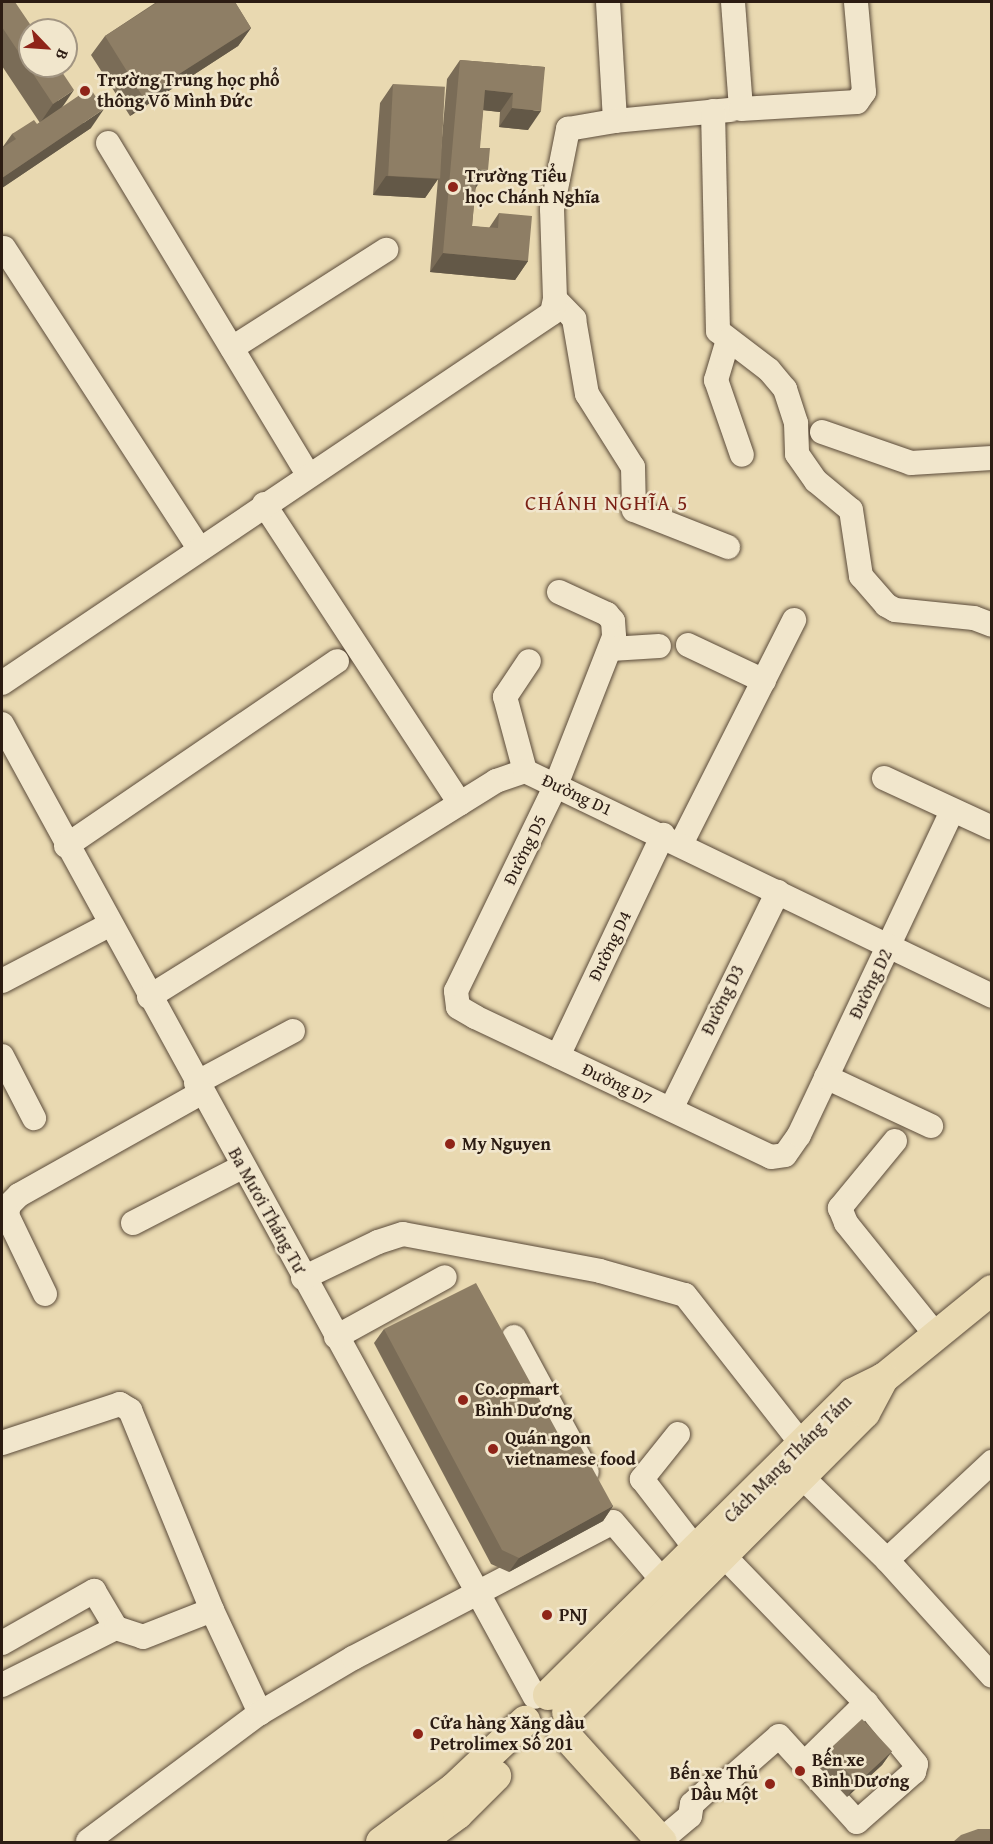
<!DOCTYPE html>
<meta charset="utf-8">
<style>
body{margin:0}
#map{position:relative;width:993px;height:1844px;overflow:hidden;background:#e9d9b1;font-family:"Gentium Book Plus",serif}
div>[style]{position:absolute}
[style*='--x']{left:calc(var(--x)*1px);top:calc(var(--y)*1px);width:calc(var(--w)*1px);rotate:calc(var(--a)*1deg)}
.roads{filter:drop-shadow(0 0 2px #5b4b3a) drop-shadow(0 0 2px #5b4b3a)}
.minor>*{height:24px;margin:-12px;padding:0 12px;transform-origin:12px;border-radius:12px;background:#f1e6cc}
.major>*{height:30px;margin:-15px;padding:0 15px;transform-origin:15px;border-radius:15px;background:#e9d9b1}
.wall>*{inset:0;background:#7a6c57}
.shaded-wall>*{inset:0;background:#635847}
.building>*{inset:0;background:#8e7e65;transform-origin:0 0}
.dots>*{width:16px;height:16px;translate:-50% -50%;box-sizing:border-box;border:3px solid #f1e6cc;border-radius:50%}
span{translate:-50% -50%;white-space:nowrap;text-align:center;line-height:1.15;-webkit-text-stroke:5px #f1e6cc;paint-order:stroke}
.poi-label{font-size:18px;color:#2c1c13;font-weight:700}
.left{translate:0 -50%;text-align:left}
.right{translate:-100% -50%;text-align:right}
.street-label{font-size:18px;color:#2c1c13}
.quarter-label{font-size:21px;color:#7a1f14;letter-spacing:1.5px}
.frame{position:absolute;inset:0;border:3px solid #2c1c13;pointer-events:none}
.north{position:absolute;left:18px;top:18px;width:60px;height:60px;box-sizing:border-box;background:#f1e6cc;border:2px solid #a29582;border-radius:50%;rotate:115deg;font-size:16px;font-weight:700;line-height:24px;text-align:center;color:#2c1c13}
.north::after{content:'';display:block;margin:auto;width:21px;height:27px;background:#8f2418;clip-path:polygon(50% 0,100% 100%,50% 72%,0 100%)}
</style>
<div id="map">
<div class="roads">
<div class="minor">
<i style="--x:608;--y:2;--w:119;--a:86.6"></i>
<i style="--x:615;--y:121;--w:116;--a:-5.5"></i>
<i style="--x:733;--y:2;--w:107;--a:85.7"></i>
<i style="--x:741;--y:109;--w:116;--a:-3.5"></i>
<i style="--x:857;--y:102;--w:12;--a:-55"></i>
<i style="--x:864;--y:92;--w:90;--a:-95.1"></i>
<i style="--x:713;--y:111;--w:220;--a:88.7"></i>
<i style="--x:718;--y:331;--w:64;--a:37.4"></i>
<i style="--x:769;--y:370;--w:25;--a:50"></i>
<i style="--x:785;--y:389;--w:36;--a:72"></i>
<i style="--x:796;--y:423;--w:31;--a:88"></i>
<i style="--x:797;--y:454;--w:33;--a:55"></i>
<i style="--x:816;--y:481;--w:45;--a:39.6"></i>
<i style="--x:851;--y:510;--w:67;--a:81.4"></i>
<i style="--x:861;--y:576;--w:38;--a:49"></i>
<i style="--x:886;--y:605;--w:10;--a:29"></i>
<i style="--x:895;--y:610;--w:79;--a:5.8"></i>
<i style="--x:974;--y:618;--w:19;--a:21"></i>
<i style="--x:108;--y:143;--w:387;--a:58.9"></i>
<i style="--x:4;--y:248;--w:358;--a:57"></i>
<i style="--x:555;--y:299;--w:28;--a:46"></i>
<i style="--x:574;--y:319;--w:76;--a:80.2"></i>
<i style="--x:587;--y:394;--w:86;--a:57.8"></i>
<i style="--x:633;--y:467;--w:43;--a:88.7"></i>
<i style="--x:634;--y:510;--w:101;--a:21.5"></i>
<i style="--x:728;--y:340;--w:42;--a:106.7"></i>
<i style="--x:716;--y:380;--w:79;--a:70.9"></i>
<i style="--x:232;--y:348;--w:183;--a:-32.5"></i>
<i style="--x:822;--y:432;--w:94;--a:19.2"></i>
<i style="--x:911;--y:463;--w:81;--a:-3.5"></i>
<i style="--x:264;--y:504;--w:358;--a:56.8"></i>
<i style="--x:559;--y:592;--w:53;--a:24.6"></i>
<i style="--x:607;--y:614;--w:9;--a:49"></i>
<i style="--x:613;--y:621;--w:16;--a:86"></i>
<i style="--x:614;--y:637;--w:159;--a:111.4"></i>
<i style="--x:556;--y:785;--w:229;--a:115.9"></i>
<i style="--x:456;--y:991;--w:16;--a:83"></i>
<i style="--x:458;--y:1007;--w:20;--a:30"></i>
<i style="--x:475;--y:1017;--w:327;--a:25.3"></i>
<i style="--x:771;--y:1157;--w:14;--a:-8"></i>
<i style="--x:785;--y:1155;--w:24;--a:-55"></i>
<i style="--x:799;--y:1135;--w:358;--a:-64.7"></i>
<i style="--x:688;--y:645;--w:84;--a:25.3"></i>
<i style="--x:611;--y:649;--w:48;--a:-3.6"></i>
<i style="--x:2;--y:683;--w:663;--a:-33.93"></i>
<i style="--x:552;--y:313;--w:14;--a:-78"></i>
<i style="--x:555;--y:299;--w:90;--a:-91.9"></i>
<i style="--x:552;--y:209;--w:82;--a:-78.7"></i>
<i style="--x:568;--y:129;--w:48;--a:-9.7"></i>
<i style="--x:2;--y:724;--w:1109;--a:61.29"></i>
<i style="--x:525;--y:771;--w:77;--a:-105.1"></i>
<i style="--x:505;--y:697;--w:43;--a:-56.3"></i>
<i style="--x:884;--y:778;--w:119;--a:24.8"></i>
<i style="--x:681;--y:844;--w:251;--a:-63.2"></i>
<i style="--x:66;--y:846;--w:328;--a:-34.3"></i>
<i style="--x:2;--y:981;--w:121;--a:-27.6"></i>
<i style="--x:149;--y:997;--w:409;--a:-31.9"></i>
<i style="--x:496;--y:781;--w:31;--a:-19"></i>
<i style="--x:525;--y:771;--w:518;--a:25.72"></i>
<i style="--x:2;--y:1056;--w:70;--a:62.7"></i>
<i style="--x:558;--y:1056;--w:245;--a:-64.6"></i>
<i style="--x:826;--y:1077;--w:116;--a:25"></i>
<i style="--x:196;--y:1083;--w:110;--a:-28.2"></i>
<i style="--x:671;--y:1109;--w:242;--a:-63.8"></i>
<i style="--x:895;--y:1141;--w:87;--a:129.4"></i>
<i style="--x:840;--y:1208;--w:16;--a:68"></i>
<i style="--x:846;--y:1223;--w:144;--a:51.2"></i>
<i style="--x:133;--y:1223;--w:123;--a:-27.2"></i>
<i style="--x:303;--y:1278;--w:83;--a:-25.6"></i>
<i style="--x:378;--y:1242;--w:26;--a:-18"></i>
<i style="--x:403;--y:1234;--w:200;--a:10.6"></i>
<i style="--x:600;--y:1271;--w:88;--a:15.8"></i>
<i style="--x:685;--y:1295;--w:189;--a:51.9"></i>
<i style="--x:45;--y:1294;--w:88;--a:-115.7"></i>
<i style="--x:7;--y:1215;--w:10;--a:-79"></i>
<i style="--x:9;--y:1205;--w:14;--a:-45"></i>
<i style="--x:19;--y:1195;--w:209;--a:-29.3"></i>
<i style="--x:336;--y:1337;--w:124;--a:-28.8"></i>
<i style="--x:514;--y:1337;--w:153;--a:61.6"></i>
<i style="--x:678;--y:1434;--w:58;--a:128.7"></i>
<i style="--x:642;--y:1479;--w:88;--a:52.4"></i>
<i style="--x:2;--y:1443;--w:124;--a:-18.3"></i>
<i style="--x:120;--y:1404;--w:12;--a:31"></i>
<i style="--x:130;--y:1410;--w:216;--a:67.7"></i>
<i style="--x:212;--y:1610;--w:114;--a:65"></i>
<i style="--x:801;--y:1476;--w:120;--a:44.3"></i>
<i style="--x:887;--y:1560;--w:156;--a:47.8"></i>
<i style="--x:887;--y:1560;--w:144;--a:-43"></i>
<i style="--x:2;--y:1643;--w:106;--a:-29.5"></i>
<i style="--x:94;--y:1591;--w:43;--a:59.3"></i>
<i style="--x:2;--y:1685;--w:127;--a:-26.6"></i>
<i style="--x:116;--y:1628;--w:28;--a:18"></i>
<i style="--x:143;--y:1637;--w:74;--a:-21.4"></i>
<i style="--x:805;--y:1763;--w:86;--a:-44.5"></i>
<i style="--x:88;--y:1841;--w:214;--a:-36.7"></i>
<i style="--x:260;--y:1713;--w:108;--a:-30.6"></i>
<i style="--x:353;--y:1658;--w:293;--a:-27.6"></i>
<i style="--x:613;--y:1522;--w:77;--a:49.7"></i>
<i style="--x:659;--y:1842;--w:40;--a:-40"></i>
<i style="--x:690;--y:1816;--w:12;--a:-81"></i>
<i style="--x:692;--y:1804;--w:27;--a:-42"></i>
<i style="--x:712;--y:1786;--w:11;--a:-5"></i>
<i style="--x:723;--y:1785;--w:74;--a:-41.2"></i>
<i style="--x:779;--y:1736;--w:116;--a:47.8"></i>
<i style="--x:857;--y:1822;--w:76;--a:-41.3"></i>
<i style="--x:914;--y:1772;--w:8;--a:-76"></i>
<i style="--x:916;--y:1764;--w:79;--a:-129.3"></i>
<i style="--x:866;--y:1703;--w:206;--a:-134"></i>
</div>
<div class="major">
<i style="--x:548;--y:1695;--w:429;--a:-44.7"></i>
<i style="--x:853;--y:1393;--w:34;--a:-26"></i>
<i style="--x:884;--y:1378;--w:139;--a:-39.2"></i>
<i style="--x:567;--y:1712;--w:422;--a:-45.1"></i>
<i style="--x:865;--y:1413;--w:40;--a:-62"></i>
<i style="--x:562;--y:1731;--w:149;--a:48"></i>
<i style="--x:381;--y:1842;--w:91;--a:-36.5"></i>
<i style="--x:454;--y:1788;--w:98;--a:-43.3"></i>
<i style="--x:420;--y:1842;--w:47;--a:-36.4"></i>
<i style="--x:458;--y:1814;--w:54;--a:-45"></i>
</div>
</div>
<div class="wall">
<i style="clip-path:polygon(2px 2px,62px 108px,91px 128px,2px 188px,2px 148px,12px 134px,40px 123px,2px 66px)"></i>
<i style="clip-path:polygon(153px 2px,235px 2px,251px 28px,238px 46px,130px 116px,91px 55px,105px 36px,155px 3px)"></i>
<i style="clip-path:polygon(460px 60px,545px 67px,528px 130px,499px 127px,500px 112px,483px 110px,472px 226px,489px 228px,499px 213px,528px 261px,515px 280px,430px 272px,438px 179px,425px 198px,373px 195px,380px 103px,393px 84px,440px 161px,447px 79px)"></i>
<i style="clip-path:polygon(384px 1329px,566px 1448px,613px 1506px,603px 1521px,509px 1572px,491px 1564px,374px 1343px)"></i>
<i style="clip-path:polygon(892px 1751px,882px 1765px,847px 1797px,818px 1766px,828px 1752px)"></i>
</div>
<div class="shaded-wall">
<i style="clip-path:polygon(251px 28px,238px 46px,130px 116px,143px 97px)"></i>
<i style="clip-path:polygon(74px 90px,61px 109px,40px 123px,53px 104px)"></i>
<i style="clip-path:polygon(485px 90px,513px 93px,500px 112px,472px 109px)"></i>
<i style="clip-path:polygon(512px 108px,541px 111px,528px 130px,499px 127px)"></i>
<i style="clip-path:polygon(104px 109px,91px 128px,2px 188px,2px 178px)"></i>
<i style="clip-path:polygon(477px 169px,488px 170px,475px 189px)"></i>
<i style="clip-path:polygon(386px 176px,438px 179px,425px 198px,373px 195px)"></i>
<i style="clip-path:polygon(443px 253px,528px 261px,515px 280px,430px 272px)"></i>
<i style="clip-path:polygon(613px 1506px,603px 1521px,509px 1572px,519px 1558px)"></i>
<i style="clip-path:polygon(892px 1751px,882px 1765px,847px 1797px,857px 1783px)"></i>
</div>
<div class="building">
<i style="clip-path:polygon(2px 2px,15px 2px,34px 30px,30px 30px,30px 66px,58px 66px,74px 90px,53px 104px,2px 27px)"></i>
<i style="clip-path:polygon(158px 2px,235px 2px,251px 28px,143px 97px,105px 36px)"></i>
<i style="clip-path:polygon(460px 60px,545px 67px,541px 111px,512px 108px,513px 93px,485px 90px,480px 148px,490px 148px,488px 170px,477px 169px,472px 226px,498px 228px,499px 213px,532px 216px,528px 261px,443px 253px)"></i>
<i style="left:393px;top:84px;width:52px;height:92px;rotate:3deg"></i>
<i style="clip-path:polygon(90px 88px,104px 109px,2px 178px,2px 148px,16px 139px,12px 134px,34px 120px,37px 124px)"></i>
<i style="clip-path:polygon(476px 1283px,566px 1448px,578px 1442px,613px 1506px,519px 1558px,502px 1550px,384px 1329px)"></i>
<i style="left:862px;top:1719px;width:44px;height:47px;rotate:47deg"></i>
<i style="clip-path:polygon(978px 1829px,992px 1829px,992px 1842px,953px 1842px,961px 1835px)"></i>
</div>
<div class="dots">
<i style="left:85px;top:91px;background:#8f2418"></i>
<i style="left:453px;top:187px;background:#8f2418"></i>
<i style="left:450px;top:1144px;background:#8f2418"></i>
<i style="left:463px;top:1400px;background:#8f2418"></i>
<i style="left:493px;top:1449px;background:#8f2418"></i>
<i style="left:547px;top:1615px;background:#8f2418"></i>
<i style="left:418px;top:1734px;background:#8f2418"></i>
<i style="left:800px;top:1771px;background:#8f2418"></i>
<i style="left:770px;top:1784px;background:#8f2418"></i>
</div>
<div class="poi-label">
<span class="left" style="left:97px;top:91px">Trường Trung học phổ<br>thông Võ Mình Đức</span>
<span class="left" style="left:465px;top:187px">Trường Tiểu<br>học Chánh Nghĩa</span>
<span class="left" style="left:462px;top:1144px">My Nguyen</span>
<span class="left" style="left:475px;top:1400px">Co.opmart<br>Bình Dương</span>
<span class="left" style="left:505px;top:1449px">Quán ngon<br>vietnamese food</span>
<span class="left" style="left:559px;top:1615px">PNJ</span>
<span class="left" style="left:430px;top:1734px">Cửa hàng Xăng dầu<br>Petrolimex Số 201</span>
<span class="left" style="left:812px;top:1771px">Bến xe<br>Bình Dương</span>
<span class="right" style="left:758px;top:1784px">Bến xe Thủ<br>Dầu Một</span>
</div>
<div class="street-label">
<span style="left:577px;top:795px;rotate:25deg">Đường D1</span>
<span style="left:525px;top:850px;rotate:-64deg">Đường D5</span>
<span style="left:610px;top:946px;rotate:-64deg">Đường D4</span>
<span style="left:871px;top:984px;rotate:-64deg">Đường D2</span>
<span style="left:723px;top:1000px;rotate:-64deg">Đường D3</span>
<span style="left:617px;top:1084px;rotate:25deg">Đường D7</span>
<span style="left:267px;top:1211px;rotate:61deg">Ba Mươi Tháng Tư</span>
<span style="left:788px;top:1459px;rotate:-45deg">Cách Mạng Tháng Tám</span>
</div>
<div class="quarter-label">
<span style="left:607px;top:503px">CHÁNH NGHĨA 5</span>
</div>
<div class="frame"></div>
<div class="north">B</div>
</div>
